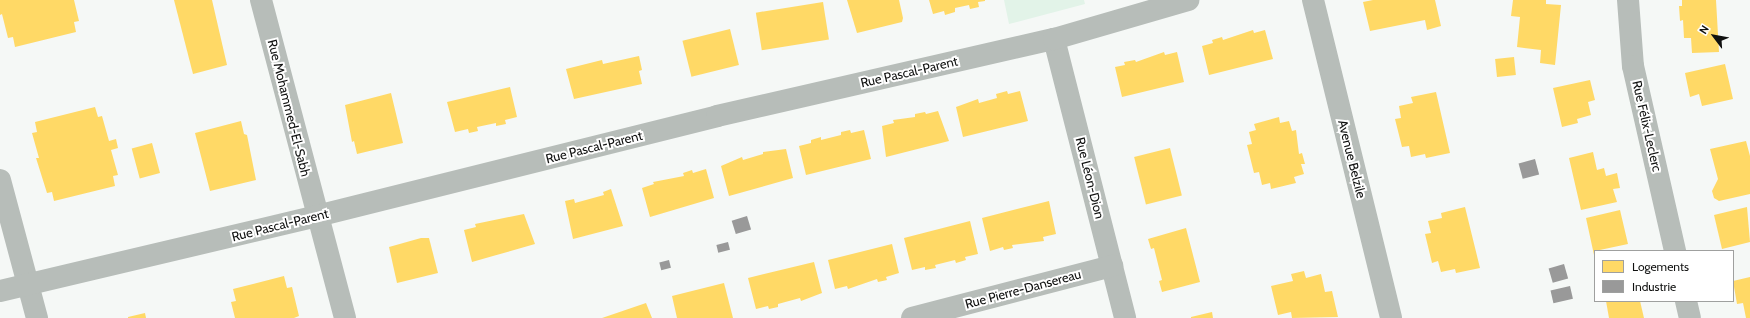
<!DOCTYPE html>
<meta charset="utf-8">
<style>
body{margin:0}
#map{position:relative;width:1750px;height:318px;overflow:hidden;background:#f5f8f6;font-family:Cabin,sans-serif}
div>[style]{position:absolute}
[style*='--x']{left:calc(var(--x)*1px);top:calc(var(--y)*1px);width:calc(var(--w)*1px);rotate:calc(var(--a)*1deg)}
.green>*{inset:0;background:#e2f3e8}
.homes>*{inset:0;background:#ffd966;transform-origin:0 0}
.industry>*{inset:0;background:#999;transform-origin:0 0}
.minor>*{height:22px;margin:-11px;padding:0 11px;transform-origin:11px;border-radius:11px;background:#b7bdb9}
span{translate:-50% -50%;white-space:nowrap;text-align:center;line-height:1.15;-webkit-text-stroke:4px #fff;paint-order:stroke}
.street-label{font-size:13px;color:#101110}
.legend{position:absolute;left:1594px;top:250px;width:140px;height:52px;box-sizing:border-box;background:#fff;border:1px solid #9fa09f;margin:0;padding:5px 7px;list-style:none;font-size:12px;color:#101110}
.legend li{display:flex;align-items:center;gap:8px;height:20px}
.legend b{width:20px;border:1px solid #9fa09f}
.north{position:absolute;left:1694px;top:16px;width:40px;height:40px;-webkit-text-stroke:3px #fff;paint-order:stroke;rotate:302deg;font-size:11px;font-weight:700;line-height:16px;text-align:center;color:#101110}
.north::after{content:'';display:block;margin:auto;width:14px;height:18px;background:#101110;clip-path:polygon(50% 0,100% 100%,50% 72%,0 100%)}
</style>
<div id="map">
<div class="green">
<i style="clip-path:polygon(1004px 0,1084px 0,1085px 4px,1009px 24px)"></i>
</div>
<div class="homes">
<i style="clip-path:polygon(0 0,74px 0,79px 21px,74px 22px,76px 32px,15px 47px,13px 37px,8px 38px,2px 14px,0 15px)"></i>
<i style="clip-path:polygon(174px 0,212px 0,227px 65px,193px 74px)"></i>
<i style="clip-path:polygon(847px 0,899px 0,903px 18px,902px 22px,857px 33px)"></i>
<i style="clip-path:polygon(929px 0,985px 0,985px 1px,978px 2px,979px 7px,970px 9px,969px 5px,955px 8px,955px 12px,945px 15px,944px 11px,933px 14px)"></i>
<i style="clip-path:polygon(1373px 0,1435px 0,1441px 26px,1427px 30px,1425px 20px,1370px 31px,1363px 2px)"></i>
<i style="clip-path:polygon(1513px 0,1546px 0,1546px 4px,1561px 5px,1555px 65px,1540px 63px,1541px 50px,1517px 47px,1520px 17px,1511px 16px)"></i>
<i style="clip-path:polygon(1682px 0,1716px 0,1719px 52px,1692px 53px,1691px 38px,1684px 38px,1683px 20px,1680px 21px,1679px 6px,1682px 6px)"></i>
<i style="left:823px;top:2px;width:38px;height:68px;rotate:81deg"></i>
<i style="left:730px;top:29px;width:37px;height:49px;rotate:76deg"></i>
<i style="clip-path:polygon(1253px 30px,1254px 33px,1265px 30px,1273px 59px,1209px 75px,1202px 46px,1213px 43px,1212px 40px,1222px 37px,1223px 40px)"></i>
<i style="clip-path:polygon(1164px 52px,1165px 55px,1177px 52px,1184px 82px,1122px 97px,1115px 67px,1125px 65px,1124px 62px,1135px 60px,1136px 62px)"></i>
<i style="clip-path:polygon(639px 56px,642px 70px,639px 71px,642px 84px,574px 99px,566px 69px,602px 60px,603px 64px)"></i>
<i style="left:1514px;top:57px;width:18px;height:19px;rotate:84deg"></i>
<i style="clip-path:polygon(1725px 64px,1733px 99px,1702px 106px,1699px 94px,1690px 97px,1685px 73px)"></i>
<i style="clip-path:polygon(1590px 80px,1595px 100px,1588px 102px,1591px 115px,1577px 119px,1578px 123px,1562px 127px,1553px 88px)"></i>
<i style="clip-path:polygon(510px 87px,517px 117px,505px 120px,506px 124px,496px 126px,496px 123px,477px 127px,478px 131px,469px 133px,468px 129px,455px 132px,447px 102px)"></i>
<i style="clip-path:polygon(1007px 91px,1008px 94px,1020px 91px,1028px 121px,963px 137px,956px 107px,978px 99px,979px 103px,997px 98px,996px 94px)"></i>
<i style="clip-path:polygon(1436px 92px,1450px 153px,1426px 158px,1425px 154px,1411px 157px,1409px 146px,1402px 147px,1395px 119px,1401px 118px,1399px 106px,1413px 103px,1411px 97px)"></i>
<i style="clip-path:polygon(391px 93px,403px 143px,357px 154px,354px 141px,352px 142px,345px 105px)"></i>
<i style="clip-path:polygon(95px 107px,98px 117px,102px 116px,109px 141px,116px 139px,118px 148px,111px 150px,118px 175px,113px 176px,115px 186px,54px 201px,52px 192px,47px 193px,36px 158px,39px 158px,32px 133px,37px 132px,35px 122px)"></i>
<i style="clip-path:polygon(938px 111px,949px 141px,886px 157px,882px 126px,894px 123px,893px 120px,915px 117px,915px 114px,925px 112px,926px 114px)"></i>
<i style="clip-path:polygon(1279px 117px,1280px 123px,1289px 121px,1292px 131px,1296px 130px,1299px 154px,1302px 153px,1305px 164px,1301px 164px,1304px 174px,1294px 177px,1296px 183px,1271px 189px,1270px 183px,1262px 185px,1259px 172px,1254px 173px,1247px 145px,1252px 144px,1249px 132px,1256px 130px,1254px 124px)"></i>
<i style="clip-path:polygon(241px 121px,244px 134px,247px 135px,256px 180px,210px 191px,195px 133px)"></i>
<i style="clip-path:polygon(850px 130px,851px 133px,864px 130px,871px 159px,806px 175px,799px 146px,811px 143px,811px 140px,821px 137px,821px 140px,841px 135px,841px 132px)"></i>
<i style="clip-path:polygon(1746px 141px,1750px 156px,1750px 194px,1719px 201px,1714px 198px,1712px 191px,1718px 179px,1710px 149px)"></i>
<i style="left:152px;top:143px;width:31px;height:21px;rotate:75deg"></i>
<i style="left:1170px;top:148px;width:49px;height:37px;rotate:76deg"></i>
<i style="clip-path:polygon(786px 149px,793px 178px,729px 196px,721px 166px,742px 157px,743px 160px,763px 154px,763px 152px)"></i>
<i style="clip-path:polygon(1593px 152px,1597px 170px,1604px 168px,1606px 176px,1617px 173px,1620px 188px,1613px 189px,1617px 202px,1581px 210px,1569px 158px)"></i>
<i style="clip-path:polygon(706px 169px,714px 198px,650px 217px,642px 188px,654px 184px,653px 182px,684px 176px,683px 173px,692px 170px,693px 173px)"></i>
<i style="clip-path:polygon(611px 189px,623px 226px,573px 239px,565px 201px,574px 199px,575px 203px,604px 195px,603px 192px)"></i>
<i style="clip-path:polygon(1049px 201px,1056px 234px,1043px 237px,1044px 241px,1012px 245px,1013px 248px,1004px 250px,1003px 247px,990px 251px,982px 218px)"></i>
<i style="clip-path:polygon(1465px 207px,1480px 268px,1456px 273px,1455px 269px,1441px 272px,1438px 261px,1432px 263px,1425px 234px,1431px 233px,1428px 221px,1442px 218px,1441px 213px)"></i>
<i style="clip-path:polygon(1747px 207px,1750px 242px,1722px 249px,1714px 215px)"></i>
<i style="clip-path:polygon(1620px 210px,1628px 244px,1595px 251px,1594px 255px,1586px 218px)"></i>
<i style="clip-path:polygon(524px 214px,535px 244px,472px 262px,464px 230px,476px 227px,475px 224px)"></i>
<i style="clip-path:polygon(970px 221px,978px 254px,965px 257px,966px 260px,956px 263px,955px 260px,935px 265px,936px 268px,925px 270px,925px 267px,912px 270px,904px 238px)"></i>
<i style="clip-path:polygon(1186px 228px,1200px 282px,1162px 292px,1159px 281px,1162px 280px,1154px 248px,1151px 249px,1148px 239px)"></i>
<i style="clip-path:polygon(421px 238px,429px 238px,438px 273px,397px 283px,389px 247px)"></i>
<i style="clip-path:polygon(892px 244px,899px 273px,886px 277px,887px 280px,878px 282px,877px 279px,848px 289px,847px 286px,835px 289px,828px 260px)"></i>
<i style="clip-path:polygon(814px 262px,822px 293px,801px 301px,800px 298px,778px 304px,778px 307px,769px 309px,768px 306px,756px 309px,748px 278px)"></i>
<i style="clip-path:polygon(1304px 271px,1306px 278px,1321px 274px,1325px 292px,1332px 291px,1338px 317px,1292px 318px,1291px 312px,1278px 315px,1271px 286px,1293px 281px,1291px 274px)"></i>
<i style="clip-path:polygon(284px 276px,287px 288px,292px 287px,299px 316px,294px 318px,235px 318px,231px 302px,236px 301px,233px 289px)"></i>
<i style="clip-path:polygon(1750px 277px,1750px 318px,1746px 318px,1743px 303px,1737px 304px,1733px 281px)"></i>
<i style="clip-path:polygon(724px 283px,733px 318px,677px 318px,672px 296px)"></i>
<i style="clip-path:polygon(1606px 301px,1640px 301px,1644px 318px,1609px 318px)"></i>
<i style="clip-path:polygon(646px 303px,652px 318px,602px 318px)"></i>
<i style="clip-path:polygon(1212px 312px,1213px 318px,1191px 318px,1191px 317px)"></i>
<i style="clip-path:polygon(145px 313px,146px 318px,128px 318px,128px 317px)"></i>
</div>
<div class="industry">
<i style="left:1535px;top:159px;width:16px;height:17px;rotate:75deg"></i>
<i style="left:747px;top:216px;width:14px;height:16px;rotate:73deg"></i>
<i style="left:728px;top:242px;width:8px;height:12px;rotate:76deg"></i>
<i style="left:669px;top:260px;width:8px;height:10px;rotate:76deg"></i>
<i style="left:1564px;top:264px;width:15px;height:16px;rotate:74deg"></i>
<i style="left:1570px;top:286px;width:13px;height:20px;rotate:77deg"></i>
</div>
<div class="minor">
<i style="--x:261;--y:0;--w:329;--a:75.2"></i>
<i style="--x:1313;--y:0;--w:327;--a:76.2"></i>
<i style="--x:1628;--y:0;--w:66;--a:85.7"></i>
<i style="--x:1633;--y:66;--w:190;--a:77.2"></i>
<i style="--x:1054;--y:39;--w:288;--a:75.7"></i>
<i style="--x:0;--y:180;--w:143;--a:75"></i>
<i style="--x:0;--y:291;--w:326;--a:-13.3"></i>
<i style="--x:317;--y:216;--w:412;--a:-14"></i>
<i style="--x:717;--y:116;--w:346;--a:-12.9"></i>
<i style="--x:1054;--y:39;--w:140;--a:-16.2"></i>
<i style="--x:1686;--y:301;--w:17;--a:77"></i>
<i style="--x:912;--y:318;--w:207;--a:-14.6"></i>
</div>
<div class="street-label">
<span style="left:909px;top:72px;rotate:-13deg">Rue Pascal-Parent</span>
<span style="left:289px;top:108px;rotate:76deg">Rue Mohammed-El-Sabh</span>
<span style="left:1647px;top:126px;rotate:77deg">Rue Félix-Leclerc</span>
<span style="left:594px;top:147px;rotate:-14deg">Rue Pascal-Parent</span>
<span style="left:1352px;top:159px;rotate:76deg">Avenue Belzile</span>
<span style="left:1090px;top:178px;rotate:76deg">Rue Léon-Dion</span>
<span style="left:280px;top:225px;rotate:-14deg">Rue Pascal-Parent</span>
<span style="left:1023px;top:289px;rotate:-15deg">Rue Pierre-Dansereau</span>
</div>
<ul class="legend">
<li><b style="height:11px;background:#ffd966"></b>Logements</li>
<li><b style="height:11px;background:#999"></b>Industrie</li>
</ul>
<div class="north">N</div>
</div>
